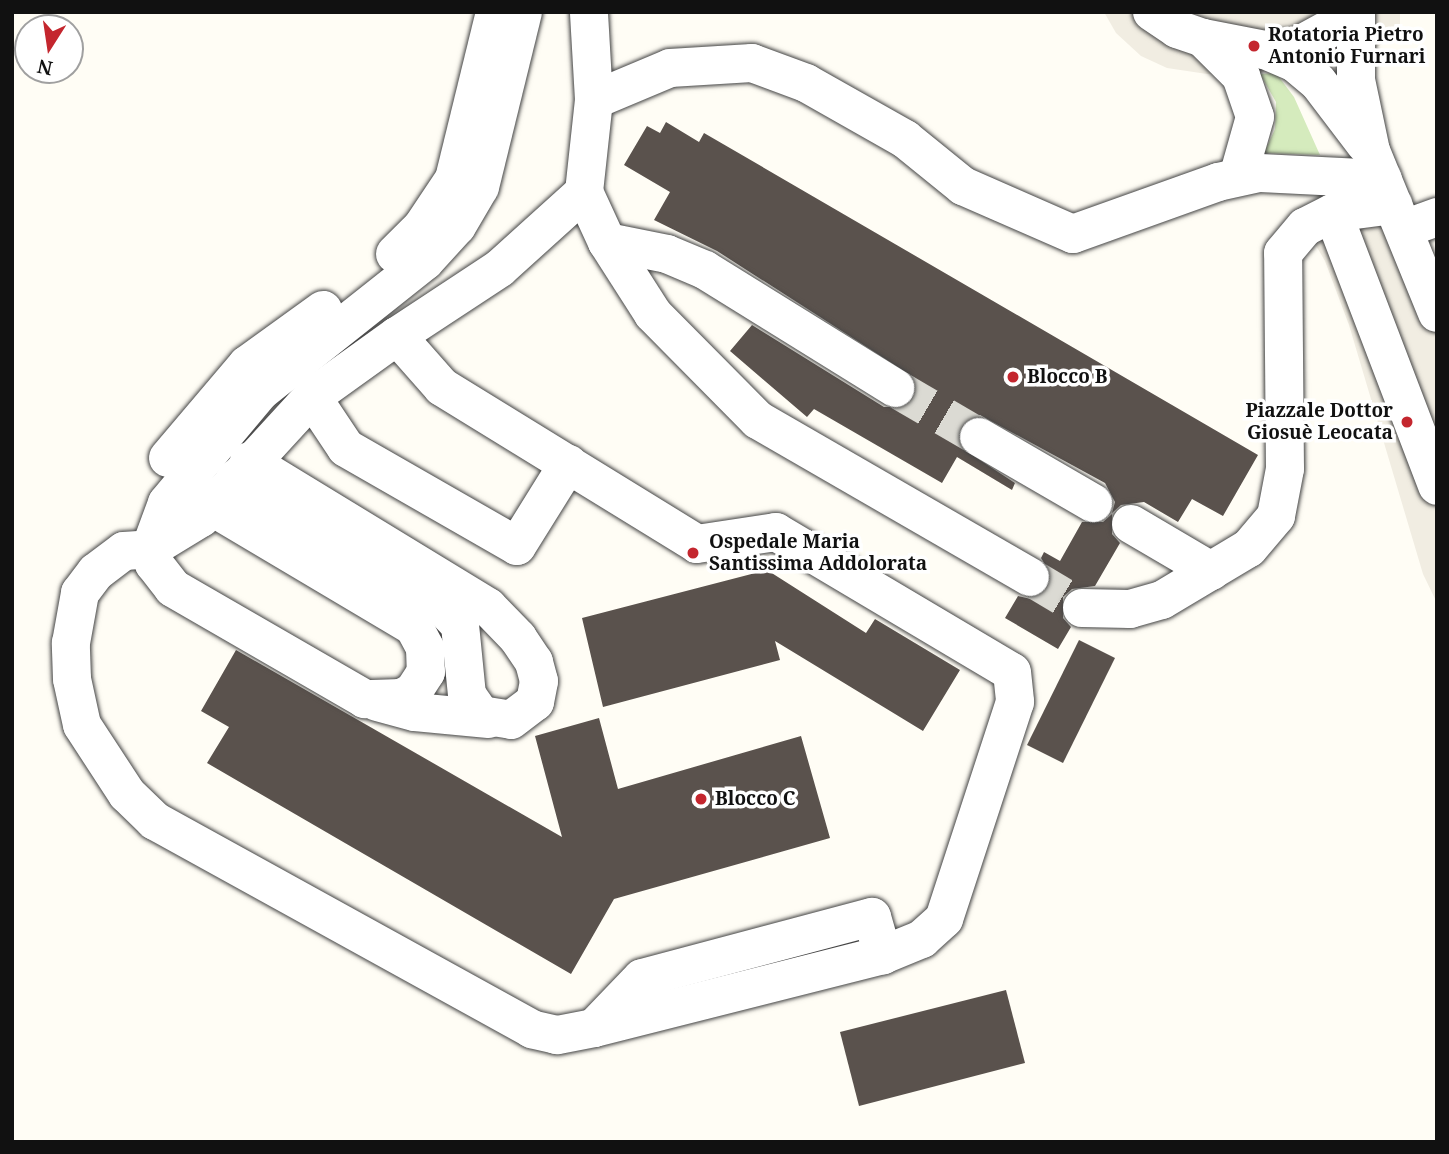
<!DOCTYPE html>
<html>
<head>
<meta charset="utf-8">
<style>
	body { margin:0 }
	#map { position:relative; width:1449px; height:1154px; overflow:hidden; background:#fffdf5; font-family:"Noto Serif",serif }
	div>[style] { position:absolute }
	.green>* { inset:0; background:#d5ebbd }
	.plaza>* { inset:0; background:#f1ede2 }
	.building>* { inset:0; background:#5a524d }
	.minor-tunnel>* { height:38px; margin-top:-19px; transform-origin:0; background:repeating-linear-gradient(90deg,#dbdad3 0 38px,transparent 0 57px) }
	.roads { filter:drop-shadow(0 0 2px #444) drop-shadow(0 0 2px #444) }
	.minor>* { height:38px; margin:-19px; padding:0 19px; transform-origin:19px; border-radius:19px; background:#fff }
	.dots>* { width:19px; height:19px; translate:-50% -50%; box-sizing:border-box; border:4px solid #fff; border-radius:50% }
	span { translate:-50% -50%; white-space:nowrap; text-align:center; line-height:1.15; -webkit-text-stroke:7px #fff; paint-order:stroke }
	.poi-label { font-size:19px; color:#111; font-weight:700 }
	.left { translate:0 -50%; text-align:left }
	.right { translate:-100% -50%; text-align:right }
	.frame { position:absolute; inset:0; border:14px solid #111; pointer-events:none }
	.north { position:absolute; left:14px; top:14px; width:70px; height:70px; box-sizing:border-box; background:#fff; border:2px solid #a0a0a0; border-radius:50%; rotate:192deg; font-size:19px; font-weight:700; line-height:28px; text-align:center; color:#111 }
	.north::after { content:''; display:block; margin:auto; width:24px; height:32px; background:#c4262e; clip-path:polygon(50% 0,100% 100%,50% 72%,0 100%) }
</style>
</head>
<body>
<div id="map">
	<div class="green">
		<i style="clip-path:polygon(1276px 73px,1294px 97px,1320px 155px,1264px 153px,1275px 129px,1276px 102px,1260px 74px)"></i>
	</div>
	<div class="plaza">
		<i style="clip-path:polygon(1104px 12px,1400px 12px,1400px 35px,1355px 58px,1303px 70px,1207px 74px,1167px 68px,1141px 56px,1116px 33px)"></i>
		<i style="clip-path:polygon(1393px 205px,1437px 313px,1437px 603px,1423px 574px,1349px 325px,1325px 261px,1305px 227px)"></i>
	</div>
	<div class="building">
		<i style="clip-path:polygon(666px 122px,699px 142px,704px 133px,1258px 455px,1223px 516px,1192px 499px,1178px 522px,1144px 502px,1121px 505px,1112px 513px,1115px 502px,1105px 483px,980px 415px,960px 425px,960px 447px,1015px 483px,1012px 490px,957px 457px,942px 483px,814px 409px,807px 417px,730px 351px,752px 325px,884px 407px,906px 407px,917px 389px,915px 378px,717px 251px,654px 220px,670px 192px,624px 165px,647px 126px,660px 133px)"></i>
		<i style="clip-path:polygon(1112px 514px,1112px 534px,1120px 543px,1095px 586px,1072px 589px,1063px 597px,1063px 618px,1071px 627px,1058px 649px,1005px 618px,1018px 596px,1031px 599px,1049px 588px,1052px 576px,1041px 558px,1044px 552px,1060px 561px,1082px 522px,1103px 522px)"></i>
		<i style="clip-path:polygon(767px 570px,866px 633px,875px 619px,960px 670px,923px 731px,775px 641px,780px 660px,603px 707px,582px 618px)"></i>
		<i style="clip-path:polygon(1079px 640px,1115px 658px,1063px 763px,1027px 745px)"></i>
		<i style="clip-path:polygon(236px 650px,562px 837px,535px 736px,599px 718px,618px 789px,801px 736px,830px 838px,614px 899px,571px 974px,207px 763px,229px 727px,201px 711px)"></i>
		<i style="clip-path:polygon(1006px 990px,1025px 1063px,859px 1106px,840px 1032px)"></i>
	</div>
	<div class="minor-tunnel">
		<i style="left:895px;top:388px;width:97px;rotate:30.3deg"></i>
		<i style="left:1030px;top:577px;width:61px;rotate:30.8deg"></i>
	</div>
	<div class="roads">
		<div class="minor">
			<i style="left:1152px;top:12px;width:30px;rotate:34deg"></i>
			<i style="left:1177px;top:29px;width:28px;rotate:19deg"></i>
			<i style="left:1203px;top:38px;width:63px;rotate:11deg"></i>
			<i style="left:1265px;top:50px;width:31px;rotate:-6deg"></i>
			<i style="left:1296px;top:47px;width:67px;rotate:-28.5deg"></i>
			<i style="left:1356px;top:12px;width:68px;rotate:90deg"></i>
			<i style="left:1356px;top:80px;width:73px;rotate:78.1deg"></i>
			<i style="left:1371px;top:151px;width:175px;rotate:67.8deg"></i>
			<i style="left:1203px;top:38px;width:54px;rotate:45deg"></i>
			<i style="left:1241px;top:76px;width:43px;rotate:71.1deg"></i>
			<i style="left:1255px;top:117px;width:62px;rotate:105.8deg"></i>
			<i style="left:1265px;top:50px;width:33px;rotate:23deg"></i>
			<i style="left:1295px;top:63px;width:30px;rotate:40deg"></i>
			<i style="left:1318px;top:82px;width:78px;rotate:52.8deg"></i>
			<i style="left:594px;top:100px;width:82px;rotate:-22.8deg"></i>
			<i style="left:670px;top:68px;width:82px;rotate:-3.5deg"></i>
			<i style="left:752px;top:63px;width:58px;rotate:20.3deg"></i>
			<i style="left:806px;top:83px;width:114px;rotate:29.5deg"></i>
			<i style="left:905px;top:139px;width:75px;rotate:39deg"></i>
			<i style="left:963px;top:186px;width:120px;rotate:23.6deg"></i>
			<i style="left:1073px;top:234px;width:154px;rotate:-19.7deg"></i>
			<i style="left:1218px;top:182px;width:42px;rotate:-12.4deg"></i>
			<i style="left:1259px;top:173px;width:124px;rotate:2.8deg"></i>
			<i style="left:584px;top:192px;width:55px;rotate:65.3deg"></i>
			<i style="left:607px;top:242px;width:85px;rotate:57.4deg"></i>
			<i style="left:653px;top:314px;width:149px;rotate:45.3deg"></i>
			<i style="left:758px;top:420px;width:314px;rotate:30deg"></i>
			<i style="left:1333px;top:213px;width:292px;rotate:69.1deg"></i>
			<i style="left:1404px;top:229px;width:35px;rotate:-20deg"></i>
			<i style="left:607px;top:242px;width:61px;rotate:11.3deg"></i>
			<i style="left:667px;top:254px;width:41px;rotate:22.8deg"></i>
			<i style="left:705px;top:270px;width:224px;rotate:31.8deg"></i>
			<i style="left:395px;top:254px;width:38px;rotate:-45deg"></i>
			<i style="left:422px;top:227px;width:58px;rotate:-56.3deg"></i>
			<i style="left:454px;top:179px;width:172px;rotate:-76.2deg"></i>
			<i style="left:397px;top:336px;width:68px;rotate:48.6deg"></i>
			<i style="left:442px;top:387px;width:299px;rotate:31.6deg"></i>
			<i style="left:697px;top:544px;width:80px;rotate:-8.6deg"></i>
			<i style="left:776px;top:532px;width:274px;rotate:30.7deg"></i>
			<i style="left:1012px;top:672px;width:30px;rotate:84deg"></i>
			<i style="left:1015px;top:702px;width:228px;rotate:108.1deg"></i>
			<i style="left:944px;top:919px;width:30px;rotate:138deg"></i>
			<i style="left:922px;top:939px;width:42px;rotate:157.7deg"></i>
			<i style="left:883px;top:955px;width:298px;rotate:165.8deg"></i>
			<i style="left:594px;top:1028px;width:38px;rotate:169deg"></i>
			<i style="left:557px;top:1035px;width:26px;rotate:-167deg"></i>
			<i style="left:532px;top:1029px;width:431px;rotate:-151.1deg"></i>
			<i style="left:155px;top:821px;width:39px;rotate:-136deg"></i>
			<i style="left:127px;top:794px;width:82px;rotate:-123.1deg"></i>
			<i style="left:82px;top:725px;width:47px;rotate:-102.3deg"></i>
			<i style="left:72px;top:679px;width:36px;rotate:-92deg"></i>
			<i style="left:71px;top:643px;width:51px;rotate:-79.8deg"></i>
			<i style="left:80px;top:593px;width:26px;rotate:-53deg"></i>
			<i style="left:96px;top:572px;width:35px;rotate:-37deg"></i>
			<i style="left:124px;top:551px;width:26px;rotate:-4deg"></i>
			<i style="left:150px;top:549px;width:60px;rotate:-31.3deg"></i>
			<i style="left:201px;top:518px;width:164px;rotate:-47.5deg"></i>
			<i style="left:312px;top:397px;width:105px;rotate:-35.7deg"></i>
			<i style="left:397px;top:336px;width:123px;rotate:-33.4deg"></i>
			<i style="left:500px;top:268px;width:113px;rotate:-42.1deg"></i>
			<i style="left:584px;top:192px;width:93px;rotate:-83.8deg"></i>
			<i style="left:594px;top:100px;width:88px;rotate:-93.3deg"></i>
			<i style="left:312px;top:397px;width:61px;rotate:56.3deg"></i>
			<i style="left:346px;top:448px;width:197px;rotate:29.8deg"></i>
			<i style="left:517px;top:546px;width:97px;rotate:-58.1deg"></i>
			<i style="left:979px;top:437px;width:132px;rotate:30.1deg"></i>
			<i style="left:168px;top:458px;width:122px;rotate:-49.7deg"></i>
			<i style="left:247px;top:365px;width:94px;rotate:-35.9deg"></i>
			<i style="left:235px;top:479px;width:228px;rotate:30.6deg"></i>
			<i style="left:431px;top:595px;width:42px;rotate:46deg"></i>
			<i style="left:460px;top:625px;width:70px;rotate:84.3deg"></i>
			<i style="left:467px;top:695px;width:24px;rotate:55deg"></i>
			<i style="left:481px;top:715px;width:30px;rotate:9deg"></i>
			<i style="left:511px;top:720px;width:30px;rotate:-37deg"></i>
			<i style="left:535px;top:702px;width:21px;rotate:-79deg"></i>
			<i style="left:539px;top:681px;width:20px;rotate:-105deg"></i>
			<i style="left:534px;top:662px;width:29px;rotate:-124deg"></i>
			<i style="left:518px;top:638px;width:43px;rotate:-134.1deg"></i>
			<i style="left:488px;top:607px;width:280px;rotate:-148.6deg"></i>
			<i style="left:212px;top:507px;width:235px;rotate:30.7deg"></i>
			<i style="left:414px;top:627px;width:24px;rotate:62deg"></i>
			<i style="left:425px;top:648px;width:24px;rotate:88deg"></i>
			<i style="left:426px;top:672px;width:24px;rotate:123deg"></i>
			<i style="left:413px;top:692px;width:13px;rotate:153deg"></i>
			<i style="left:401px;top:698px;width:36px;rotate:178deg"></i>
			<i style="left:365px;top:699px;width:222px;rotate:-150deg"></i>
			<i style="left:173px;top:588px;width:31px;rotate:-128deg"></i>
			<i style="left:154px;top:564px;width:16px;rotate:-105deg"></i>
			<i style="left:150px;top:549px;width:49px;rotate:-69.7deg"></i>
			<i style="left:167px;top:503px;width:146px;rotate:-50deg"></i>
			<i style="left:261px;top:391px;width:209px;rotate:-38.4deg"></i>
			<i style="left:425px;top:261px;width:47px;rotate:-47.6deg"></i>
			<i style="left:457px;top:226px;width:45px;rotate:-59.5deg"></i>
			<i style="left:480px;top:187px;width:180px;rotate:-76.2deg"></i>
			<i style="left:1131px;top:524px;width:93px;rotate:30.4deg"></i>
			<i style="left:1082px;top:608px;width:48px;rotate:1.2deg"></i>
			<i style="left:1130px;top:609px;width:33px;rotate:-16deg"></i>
			<i style="left:1162px;top:600px;width:101px;rotate:-30.9deg"></i>
			<i style="left:1249px;top:548px;width:42px;rotate:-49.8deg"></i>
			<i style="left:1276px;top:516px;width:48px;rotate:-79.2deg"></i>
			<i style="left:1285px;top:469px;width:216px;rotate:-90.5deg"></i>
			<i style="left:1283px;top:253px;width:34px;rotate:-50deg"></i>
			<i style="left:1305px;top:227px;width:31px;rotate:-27deg"></i>
			<i style="left:1333px;top:213px;width:61px;rotate:-7.6deg"></i>
			<i style="left:377px;top:702px;width:39px;rotate:15deg"></i>
			<i style="left:415px;top:712px;width:74px;rotate:5.4deg"></i>
			<i style="left:594px;top:1028px;width:69px;rotate:-46.2deg"></i>
			<i style="left:642px;top:978px;width:238px;rotate:-14.9deg"></i>
			<i style="left:872px;top:917px;width:40px;rotate:74deg"></i>
		</div>
	</div>
	<div class="dots">
		<i style="left:1254px;top:46px;background:#c4262e"></i>
		<i style="left:1013px;top:377px;background:#c4262e"></i>
		<i style="left:1407px;top:422px;background:#c4262e"></i>
		<i style="left:693px;top:553px;background:#c4262e"></i>
		<i style="left:701px;top:799px;background:#c4262e"></i>
	</div>
	<div class="poi-label">
		<span class="left" style="left:1268px;top:46px">Rotatoria Pietro<br>Antonio Furnari</span>
		<span class="left" style="left:1027px;top:377px">Blocco B</span>
		<span class="right" style="left:1393px;top:422px">Piazzale Dottor<br>Giosuè Leocata</span>
		<span class="left" style="left:709px;top:553px">Ospedale Maria<br>Santissima Addolorata</span>
		<span class="left" style="left:715px;top:799px">Blocco C</span>
	</div>
	<div class="frame"></div>
	<div class="north">N</div>
</div>
</body>
</html>
